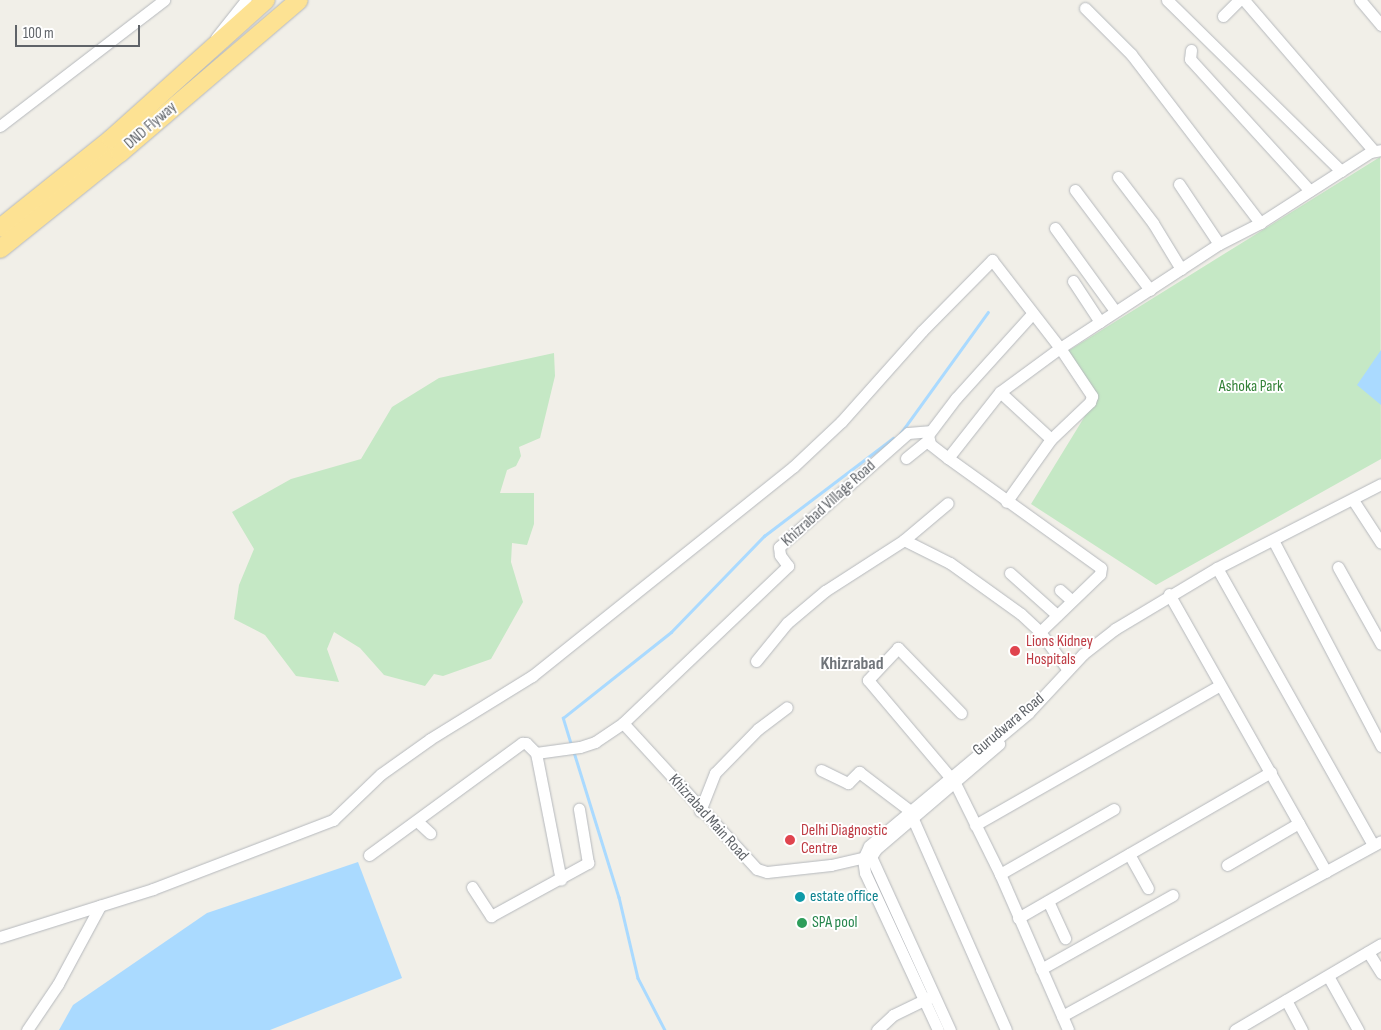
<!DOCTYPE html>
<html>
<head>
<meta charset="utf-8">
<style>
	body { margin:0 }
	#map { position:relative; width:1381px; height:1030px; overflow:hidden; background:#f1efe8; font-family:"Sofia Sans Condensed",sans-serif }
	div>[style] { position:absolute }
	.green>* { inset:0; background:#c5e8c5 }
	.water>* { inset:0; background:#aadaff }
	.stream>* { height:2.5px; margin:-1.25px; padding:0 1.25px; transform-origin:1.25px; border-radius:1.25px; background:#aadaff }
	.roads { filter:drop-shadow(0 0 1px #b5b8bc) drop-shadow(0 0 1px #b5b8bc) }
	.minor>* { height:11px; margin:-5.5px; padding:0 5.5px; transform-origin:5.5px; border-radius:5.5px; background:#fff }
	.highway>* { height:18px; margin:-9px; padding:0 9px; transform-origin:9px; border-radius:9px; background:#fde293 }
	.dots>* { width:14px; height:14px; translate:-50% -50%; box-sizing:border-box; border:2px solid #fff; border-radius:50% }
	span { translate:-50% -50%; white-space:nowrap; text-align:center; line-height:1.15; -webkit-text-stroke:4px #fff; paint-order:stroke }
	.street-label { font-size:16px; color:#5f6368 }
	.park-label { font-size:16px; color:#348238 }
	.health-label { font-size:16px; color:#be3a42 }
	.left { translate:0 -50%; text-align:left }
	.culture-label { font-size:16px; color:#0d838f }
	.leisure-label { font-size:16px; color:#27864d }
	.neighbourhood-label { font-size:18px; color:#70757a; font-weight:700 }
	.scale { position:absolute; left:15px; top:25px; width:125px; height:22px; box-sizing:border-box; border:2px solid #5f6368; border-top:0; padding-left:6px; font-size:15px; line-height:18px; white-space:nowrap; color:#5f6368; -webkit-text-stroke:4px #fff; paint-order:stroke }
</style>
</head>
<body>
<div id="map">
	<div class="green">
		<i style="clip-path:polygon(1380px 157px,1381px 459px,1156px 585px,1031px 504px,1096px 398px,1068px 351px)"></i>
		<i style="clip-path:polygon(554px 353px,555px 376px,540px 438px,519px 447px,521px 456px,516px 466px,507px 470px,500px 493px,534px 493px,534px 524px,527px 545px,512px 543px,511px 562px,523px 602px,491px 659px,443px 676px,434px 674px,425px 686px,384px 675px,360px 648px,334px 632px,327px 649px,339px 682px,296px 676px,265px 635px,234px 619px,239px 585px,254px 549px,232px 512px,291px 479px,361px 459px,392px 407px,439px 378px)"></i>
	</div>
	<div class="water">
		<i style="clip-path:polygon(1381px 350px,1381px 405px,1357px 385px)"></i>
		<i style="clip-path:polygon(358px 862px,402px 978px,270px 1030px,59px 1030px,73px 1005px,207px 913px)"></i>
	</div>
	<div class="stream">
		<i style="left:900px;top:434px;width:150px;rotate:-54.2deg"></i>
		<i style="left:571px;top:745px;width:28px;rotate:-107deg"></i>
		<i style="left:563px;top:718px;width:138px;rotate:-38.5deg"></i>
		<i style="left:671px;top:632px;width:134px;rotate:-45.9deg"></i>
		<i style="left:764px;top:536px;width:162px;rotate:-37.2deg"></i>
		<i style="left:574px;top:752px;width:152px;rotate:72.8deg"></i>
		<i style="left:619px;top:897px;width:83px;rotate:76.8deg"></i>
		<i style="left:638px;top:978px;width:59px;rotate:62.6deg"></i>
	</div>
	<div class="roads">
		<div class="minor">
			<i style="left:1167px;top:0;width:244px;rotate:44.5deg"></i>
			<i style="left:1244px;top:0;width:198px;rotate:49.3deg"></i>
			<i style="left:1360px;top:0;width:33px;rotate:50deg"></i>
			<i style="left:1085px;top:8px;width:65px;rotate:45deg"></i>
			<i style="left:1131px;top:54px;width:213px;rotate:52.6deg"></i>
			<i style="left:1223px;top:16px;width:23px;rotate:-45deg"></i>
			<i style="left:216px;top:38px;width:48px;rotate:-51.7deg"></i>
			<i style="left:1191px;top:50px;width:9px;rotate:96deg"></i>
			<i style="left:1190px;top:59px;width:178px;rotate:47.7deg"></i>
			<i style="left:0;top:126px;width:207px;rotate:-37.5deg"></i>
			<i style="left:1118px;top:177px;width:58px;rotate:52.7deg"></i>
			<i style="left:1153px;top:223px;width:54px;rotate:58.7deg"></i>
			<i style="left:1179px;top:184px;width:72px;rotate:56.3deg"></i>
			<i style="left:1075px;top:190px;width:125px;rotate:53.1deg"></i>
			<i style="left:1055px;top:228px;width:102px;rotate:54.1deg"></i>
			<i style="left:1073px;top:281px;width:49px;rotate:56.6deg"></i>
			<i style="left:1032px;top:314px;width:113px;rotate:132.1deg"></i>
			<i style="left:956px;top:398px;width:46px;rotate:127.1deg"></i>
			<i style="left:928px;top:435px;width:9px;rotate:77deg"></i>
			<i style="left:930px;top:444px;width:23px;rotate:38deg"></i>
			<i style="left:948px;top:458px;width:188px;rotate:35.7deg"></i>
			<i style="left:1101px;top:568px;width:6px;rotate:99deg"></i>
			<i style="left:1100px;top:574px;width:83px;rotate:136deg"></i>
			<i style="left:1000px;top:392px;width:69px;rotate:42.7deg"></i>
			<i style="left:906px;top:458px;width:28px;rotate:-39deg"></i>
			<i style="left:948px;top:458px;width:84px;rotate:-51.8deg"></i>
			<i style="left:1000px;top:392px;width:74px;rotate:-36.3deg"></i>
			<i style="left:1060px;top:348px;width:190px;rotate:-33.2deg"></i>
			<i style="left:1219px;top:244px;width:46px;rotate:-27.1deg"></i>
			<i style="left:1260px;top:223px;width:131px;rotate:-32.8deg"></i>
			<i style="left:1370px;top:152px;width:11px;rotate:-10deg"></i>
			<i style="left:1353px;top:500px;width:51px;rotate:56.9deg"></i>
			<i style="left:904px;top:540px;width:51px;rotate:26.6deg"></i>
			<i style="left:950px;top:563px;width:87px;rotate:35.7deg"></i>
			<i style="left:1021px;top:614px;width:26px;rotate:43deg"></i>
			<i style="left:1040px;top:632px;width:47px;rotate:53.6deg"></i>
			<i style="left:1273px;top:540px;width:233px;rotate:62.3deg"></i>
			<i style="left:1338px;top:567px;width:88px;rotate:60.8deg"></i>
			<i style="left:1217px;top:568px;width:318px;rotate:60.6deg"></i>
			<i style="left:1010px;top:573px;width:63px;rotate:41.8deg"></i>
			<i style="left:1060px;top:590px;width:15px;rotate:42deg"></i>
			<i style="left:1169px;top:594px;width:319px;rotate:60.5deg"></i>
			<i style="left:756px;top:661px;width:49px;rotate:-50.8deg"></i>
			<i style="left:787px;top:623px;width:50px;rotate:-40.1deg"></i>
			<i style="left:825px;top:591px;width:94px;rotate:-32.8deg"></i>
			<i style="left:904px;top:540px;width:57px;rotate:-40.1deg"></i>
			<i style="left:961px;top:713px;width:91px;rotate:-134.1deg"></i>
			<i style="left:898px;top:648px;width:44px;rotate:133.2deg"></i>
			<i style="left:868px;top:680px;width:135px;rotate:49.8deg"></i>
			<i style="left:955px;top:783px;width:102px;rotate:63.7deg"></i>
			<i style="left:1000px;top:874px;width:170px;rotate:66.4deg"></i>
			<i style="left:623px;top:723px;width:198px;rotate:47.5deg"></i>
			<i style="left:757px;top:869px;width:10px;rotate:17deg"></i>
			<i style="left:767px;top:872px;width:64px;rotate:-6.2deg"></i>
			<i style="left:831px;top:865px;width:40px;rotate:-13deg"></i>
			<i style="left:536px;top:753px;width:129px;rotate:78.9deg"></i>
			<i style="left:821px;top:770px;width:30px;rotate:26deg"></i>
			<i style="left:848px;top:783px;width:16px;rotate:-45deg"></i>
			<i style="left:859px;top:772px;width:63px;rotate:37.2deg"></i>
			<i style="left:909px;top:810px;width:240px;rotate:66.2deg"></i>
			<i style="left:700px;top:811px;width:41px;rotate:-68.5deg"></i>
			<i style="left:715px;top:773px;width:62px;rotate:-45.7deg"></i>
			<i style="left:758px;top:729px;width:36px;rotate:-37deg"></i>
			<i style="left:417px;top:821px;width:18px;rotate:43deg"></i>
			<i style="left:975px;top:825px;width:281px;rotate:-29.7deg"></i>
			<i style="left:1129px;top:854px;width:39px;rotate:61deg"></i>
			<i style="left:369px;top:855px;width:190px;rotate:-36.2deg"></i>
			<i style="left:522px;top:743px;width:4px"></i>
			<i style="left:526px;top:743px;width:14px;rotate:45deg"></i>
			<i style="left:536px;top:753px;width:44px;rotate:-7.8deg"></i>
			<i style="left:580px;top:747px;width:16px;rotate:-18deg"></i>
			<i style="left:595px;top:742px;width:34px;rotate:-34deg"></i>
			<i style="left:623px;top:723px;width:228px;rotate:-43.6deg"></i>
			<i style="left:788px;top:566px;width:14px;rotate:-126deg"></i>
			<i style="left:780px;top:555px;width:8px;rotate:-97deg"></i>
			<i style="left:779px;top:547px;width:172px;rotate:-41.5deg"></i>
			<i style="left:908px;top:433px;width:21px;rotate:-5deg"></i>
			<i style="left:1227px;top:865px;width:83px;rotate:-30.3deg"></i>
			<i style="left:1000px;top:874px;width:131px;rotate:-29.7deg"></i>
			<i style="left:472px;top:887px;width:35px;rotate:57deg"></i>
			<i style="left:491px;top:916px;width:111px;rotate:-28.7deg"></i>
			<i style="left:588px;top:863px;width:55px;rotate:-99.5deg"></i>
			<i style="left:1048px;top:901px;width:41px;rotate:65.3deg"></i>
			<i style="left:1018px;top:918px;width:292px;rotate:-30deg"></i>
			<i style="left:0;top:937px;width:160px;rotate:-17.4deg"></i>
			<i style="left:153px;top:889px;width:193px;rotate:-21deg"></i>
			<i style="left:333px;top:820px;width:66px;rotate:-43.8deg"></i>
			<i style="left:381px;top:774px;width:60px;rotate:-35.5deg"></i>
			<i style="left:430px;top:739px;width:120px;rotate:-31.7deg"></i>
			<i style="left:532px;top:676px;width:334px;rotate:-38.7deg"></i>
			<i style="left:793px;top:467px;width:66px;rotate:-43.2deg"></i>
			<i style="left:841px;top:422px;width:122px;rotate:-48.3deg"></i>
			<i style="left:922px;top:331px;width:100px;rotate:-45.4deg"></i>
			<i style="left:992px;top:260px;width:111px;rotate:52.3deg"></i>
			<i style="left:1060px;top:348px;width:58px;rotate:56.3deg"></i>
			<i style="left:1092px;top:396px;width:6px;rotate:108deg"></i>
			<i style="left:1090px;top:402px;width:54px;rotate:136.5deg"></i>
			<i style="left:1051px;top:439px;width:77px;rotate:125.5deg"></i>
			<i style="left:1368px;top:952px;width:25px;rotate:58deg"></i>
			<i style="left:1041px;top:969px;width:151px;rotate:-29.3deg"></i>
			<i style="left:1328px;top:976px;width:62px;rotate:60.9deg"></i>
			<i style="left:1286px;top:1000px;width:34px;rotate:62deg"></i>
			<i style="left:1062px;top:1016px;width:364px;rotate:-28.7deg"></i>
			<i style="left:27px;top:1030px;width:55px;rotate:-56deg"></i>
			<i style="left:58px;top:984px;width:89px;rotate:-61.7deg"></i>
			<i style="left:877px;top:1030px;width:22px;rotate:-43deg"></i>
			<i style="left:893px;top:1015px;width:41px;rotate:-25.9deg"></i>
			<i style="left:938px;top:1030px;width:173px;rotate:-114.9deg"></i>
			<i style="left:865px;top:873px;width:14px;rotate:-98deg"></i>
			<i style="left:863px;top:859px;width:14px;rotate:-65deg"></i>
			<i style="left:869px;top:846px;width:207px;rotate:-39.9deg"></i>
			<i style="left:1028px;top:713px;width:81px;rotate:-47deg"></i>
			<i style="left:1083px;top:654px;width:41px;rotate:-38deg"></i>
			<i style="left:1115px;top:629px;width:119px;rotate:-30.9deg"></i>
			<i style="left:1217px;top:568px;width:184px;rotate:-27.1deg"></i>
			<i style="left:950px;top:1030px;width:190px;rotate:-114.5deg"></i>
			<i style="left:871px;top:857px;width:9px;rotate:-58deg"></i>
			<i style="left:876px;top:849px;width:162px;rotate:-40.5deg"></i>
			<i style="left:1235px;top:1030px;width:169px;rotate:-30.5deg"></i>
		</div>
		<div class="highway">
			<i style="left:0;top:228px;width:142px;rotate:-38.7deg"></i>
			<i style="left:111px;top:139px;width:208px;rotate:-41.9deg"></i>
			<i style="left:0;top:249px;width:154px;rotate:-38.7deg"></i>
			<i style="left:120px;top:153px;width:235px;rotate:-40.5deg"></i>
		</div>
	</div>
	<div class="dots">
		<i style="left:1015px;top:651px;background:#e0444e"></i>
		<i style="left:790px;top:840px;background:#e0444e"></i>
		<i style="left:800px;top:897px;background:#0f9aa8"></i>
		<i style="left:802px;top:923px;background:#2e9e5b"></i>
	</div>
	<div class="street-label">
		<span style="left:151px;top:126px;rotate:-41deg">DND Flyway</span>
		<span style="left:829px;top:504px;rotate:-42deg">Khizrabad Village Road</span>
		<span style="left:1009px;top:725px;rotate:-40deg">Gurudwara Road</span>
		<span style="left:708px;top:818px;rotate:48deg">Khizrabad Main Road</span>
	</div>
	<div class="park-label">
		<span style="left:1251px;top:387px">Ashoka Park</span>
	</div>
	<div class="health-label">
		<span class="left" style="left:1026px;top:651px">Lions Kidney<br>Hospitals</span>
		<span class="left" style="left:801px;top:840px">Delhi Diagnostic<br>Centre</span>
	</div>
	<div class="culture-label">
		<span class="left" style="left:810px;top:897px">estate office</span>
	</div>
	<div class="leisure-label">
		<span class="left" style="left:812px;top:923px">SPA pool</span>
	</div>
	<div class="neighbourhood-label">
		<span style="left:852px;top:664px">Khizrabad</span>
	</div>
	<div class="scale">100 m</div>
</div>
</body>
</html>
